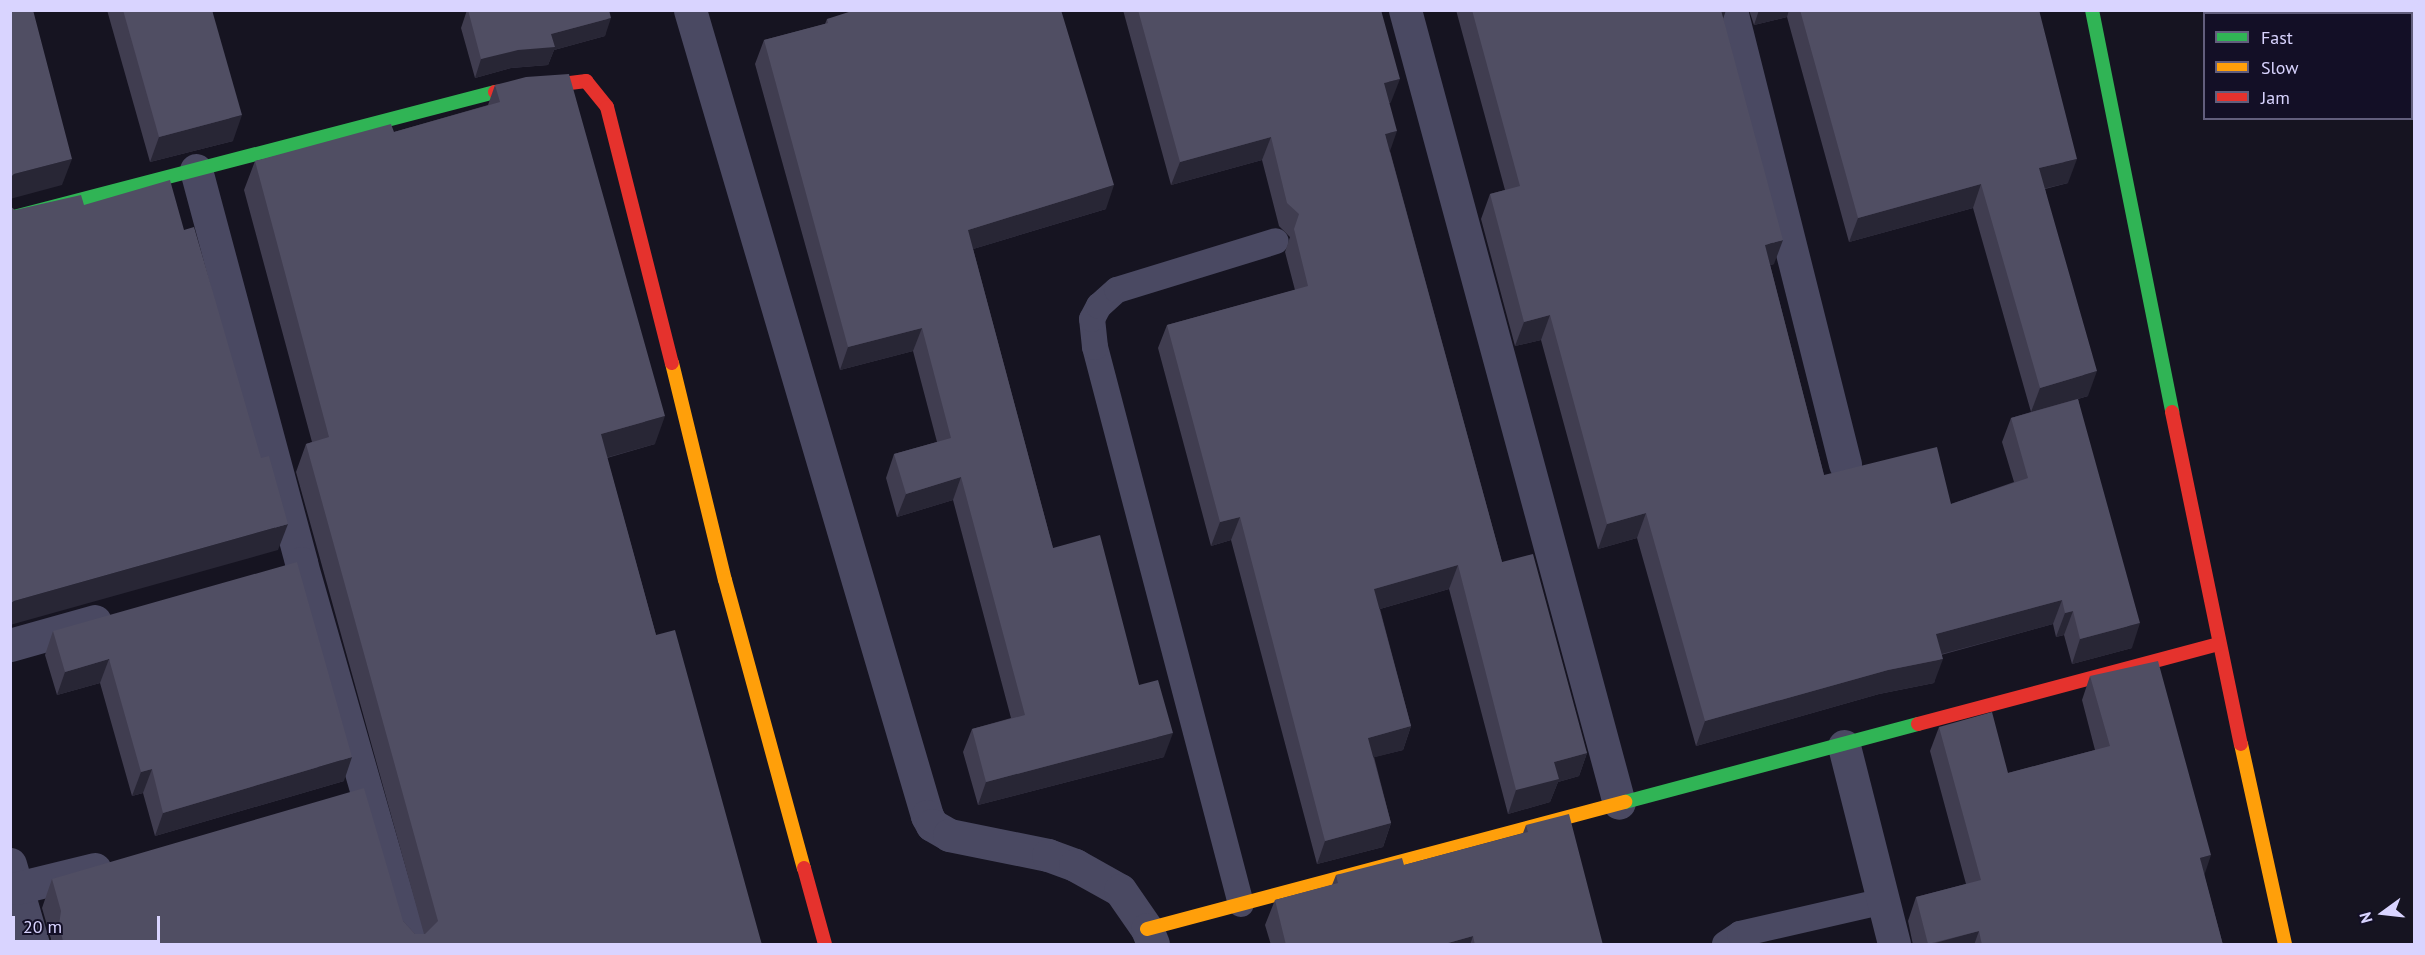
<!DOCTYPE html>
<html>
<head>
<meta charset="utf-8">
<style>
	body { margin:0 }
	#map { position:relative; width:2425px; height:955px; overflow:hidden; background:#161421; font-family:"PT Sans",sans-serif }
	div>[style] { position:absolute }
	.lane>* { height:26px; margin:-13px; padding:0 13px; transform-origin:13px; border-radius:13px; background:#4a4962 }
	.street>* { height:33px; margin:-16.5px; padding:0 16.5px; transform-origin:16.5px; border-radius:16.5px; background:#4a4962 }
	.fast>* { height:14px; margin:-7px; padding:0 7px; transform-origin:7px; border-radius:7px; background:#30b455 }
	.slow>* { height:14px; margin:-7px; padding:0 7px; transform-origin:7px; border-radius:7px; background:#ff9f0a }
	.jam>* { height:14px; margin:-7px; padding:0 7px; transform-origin:7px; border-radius:7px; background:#e5322d }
	.wall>* { inset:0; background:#403d50 }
	.shaded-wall>* { inset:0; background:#282635 }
	.building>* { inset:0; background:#504e63 }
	span { translate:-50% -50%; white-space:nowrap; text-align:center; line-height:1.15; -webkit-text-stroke:5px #130f26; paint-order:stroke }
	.frame { position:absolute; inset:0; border:12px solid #d9d4ff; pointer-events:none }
	.legend { position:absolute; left:2203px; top:12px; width:210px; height:108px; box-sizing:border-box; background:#130f26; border:2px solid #625e7d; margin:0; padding:8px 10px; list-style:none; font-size:18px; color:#d9d4ff }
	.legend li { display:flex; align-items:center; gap:12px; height:30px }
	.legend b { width:30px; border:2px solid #625e7d }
	.north { position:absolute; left:2353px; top:883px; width:60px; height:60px; -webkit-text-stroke:4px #130f26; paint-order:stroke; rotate:255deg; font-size:16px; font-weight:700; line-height:24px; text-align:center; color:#d9d4ff }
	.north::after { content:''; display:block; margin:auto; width:21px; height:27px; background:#d9d4ff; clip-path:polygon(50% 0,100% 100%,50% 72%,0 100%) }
	.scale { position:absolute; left:12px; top:916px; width:148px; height:27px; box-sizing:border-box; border:3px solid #d9d4ff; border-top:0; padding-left:8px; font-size:18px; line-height:21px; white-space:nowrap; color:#d9d4ff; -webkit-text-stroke:4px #130f26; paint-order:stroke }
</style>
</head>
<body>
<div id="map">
	<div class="lane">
		<i style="left:1241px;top:904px;width:576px;rotate:-104.69deg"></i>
		<i style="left:1095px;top:347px;width:28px;rotate:-96deg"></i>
		<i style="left:1092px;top:319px;width:15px;rotate:-62deg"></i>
		<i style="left:1099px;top:306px;width:24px;rotate:-42deg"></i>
		<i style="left:1117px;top:290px;width:166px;rotate:-17.1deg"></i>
		<i style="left:1725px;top:944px;width:18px;rotate:-34deg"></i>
		<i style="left:1740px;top:934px;width:148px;rotate:-12.9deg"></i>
	</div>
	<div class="street">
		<i style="left:690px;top:10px;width:840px;rotate:73.61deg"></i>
		<i style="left:927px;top:816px;width:10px;rotate:61deg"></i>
		<i style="left:932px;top:825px;width:20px;rotate:30deg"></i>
		<i style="left:949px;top:835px;width:101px;rotate:11.4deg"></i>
		<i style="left:1048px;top:855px;width:29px;rotate:20deg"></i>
		<i style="left:1075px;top:865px;width:51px;rotate:29.1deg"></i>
		<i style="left:1120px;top:890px;width:47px;rotate:55.3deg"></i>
		<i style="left:1147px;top:929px;width:16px;rotate:68deg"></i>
		<i style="left:1405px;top:10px;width:821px;rotate:74.9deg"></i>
		<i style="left:1731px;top:10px;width:468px;rotate:75.9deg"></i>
		<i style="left:196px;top:170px;width:407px;rotate:75deg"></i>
		<i style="left:301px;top:563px;width:396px;rotate:74deg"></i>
		<i style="left:10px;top:645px;width:88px;rotate:-15.8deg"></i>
		<i style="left:1844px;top:746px;width:204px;rotate:75.8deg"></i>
		<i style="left:10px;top:864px;width:83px;rotate:74deg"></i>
		<i style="left:17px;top:888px;width:80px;rotate:-13.7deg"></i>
	</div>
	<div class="fast">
		<i style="left:2092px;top:10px;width:410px;rotate:78.7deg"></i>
		<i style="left:10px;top:218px;width:501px;rotate:-14.56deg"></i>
		<i style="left:1625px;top:802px;width:303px;rotate:-14.9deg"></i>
	</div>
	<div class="slow">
		<i style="left:672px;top:363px;width:223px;rotate:76.3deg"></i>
		<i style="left:725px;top:580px;width:299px;rotate:74.7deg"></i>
		<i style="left:2241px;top:744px;width:205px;rotate:77.6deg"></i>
		<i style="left:1147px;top:929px;width:495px;rotate:-14.9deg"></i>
	</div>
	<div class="jam">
		<i style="left:495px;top:92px;width:92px;rotate:-6.9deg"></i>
		<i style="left:586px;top:81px;width:33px;rotate:51deg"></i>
		<i style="left:607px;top:107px;width:264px;rotate:75.8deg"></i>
		<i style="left:2172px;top:412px;width:339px;rotate:78.3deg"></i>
		<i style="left:1918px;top:724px;width:311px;rotate:-14.9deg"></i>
		<i style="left:804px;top:868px;width:79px;rotate:74.6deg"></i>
	</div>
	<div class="wall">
		<i style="clip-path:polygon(107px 10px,212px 10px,233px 141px,150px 162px)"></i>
		<i style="clip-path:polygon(467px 10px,609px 10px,605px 36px,554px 50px,548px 65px,511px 68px,475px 78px,461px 28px)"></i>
		<i style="clip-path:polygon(1123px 10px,1381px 10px,1391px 102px,1389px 103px,1390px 151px,1502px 562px,1587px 753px,1579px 776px,1558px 782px,1550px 802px,1508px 814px,1449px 589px,1380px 609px,1411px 726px,1403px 750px,1374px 757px,1391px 823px,1383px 847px,1317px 864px,1231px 540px,1211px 546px,1158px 348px,1167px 325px,1295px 290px,1285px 252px,1290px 237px,1279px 226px,1262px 160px,1171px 185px)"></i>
		<i style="clip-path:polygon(1456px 10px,1726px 10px,1723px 18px,1774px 264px,1770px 265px,1824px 475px,1951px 504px,2014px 482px,2002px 442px,2011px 418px,2031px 412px,1973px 208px,1849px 242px,1787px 17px,1754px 25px,1749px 10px,2039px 10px,2068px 183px,2045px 189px,2088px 396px,2078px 399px,2132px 648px,2072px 664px,2064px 635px,2056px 637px,2053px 624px,1941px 655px,1934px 683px,1879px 694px,1696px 746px,1637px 538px,1598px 549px,1541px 340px,1515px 346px,1481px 219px,1490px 194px,1505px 190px)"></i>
		<i style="clip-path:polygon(880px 12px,1106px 209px,973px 249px,1053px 548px,1139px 685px,1164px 757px,978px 805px,963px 752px,972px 729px,1011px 718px,953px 500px,897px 517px,886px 478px,894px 454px,937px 442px,913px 351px,840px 370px,755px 64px,764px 40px,825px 24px,827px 19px)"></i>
		<i style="clip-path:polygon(495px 85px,655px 444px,607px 458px,656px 635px,762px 945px,50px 945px,51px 939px,42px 908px,52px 879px,403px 921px,415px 934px,424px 934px,296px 472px,306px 444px,312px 442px,244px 190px,255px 161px,394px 132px,488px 105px)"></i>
		<i style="clip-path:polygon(53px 631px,344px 781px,155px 836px,143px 793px,132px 796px,100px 683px,57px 695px,45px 655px)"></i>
		<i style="clip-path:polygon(2090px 676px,2204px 875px,2223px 945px,1913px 945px,1908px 921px,1916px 897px,1966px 884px,1930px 751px,1939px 727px,2008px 773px,2095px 750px,2082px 700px)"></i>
		<i style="clip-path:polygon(1526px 825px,1603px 945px,1271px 945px,1265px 925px,1275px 900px,1332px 885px,1336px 875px,1404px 865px,1523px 833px)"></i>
	</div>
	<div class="shaded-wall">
		<i style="clip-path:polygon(1721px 10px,1726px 10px,1718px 34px)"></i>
		<i style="clip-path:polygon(1759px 10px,1789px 10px,1787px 17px,1754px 25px)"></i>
		<i style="clip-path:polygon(611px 18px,605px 36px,554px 50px,548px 65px,511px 68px,475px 78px,481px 59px,551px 34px)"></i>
		<i style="clip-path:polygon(1400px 79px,1391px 102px,1375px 107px,1384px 83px)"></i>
		<i style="clip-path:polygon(242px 115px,233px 141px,150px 162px,159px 137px)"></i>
		<i style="clip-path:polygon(1397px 131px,1389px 154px,1385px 134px)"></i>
		<i style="clip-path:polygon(1271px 137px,1262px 160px,1171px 185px,1180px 162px)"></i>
		<i style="clip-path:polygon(72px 159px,62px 185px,10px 199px,10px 178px,14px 174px)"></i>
		<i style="clip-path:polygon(2077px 159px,2068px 183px,2030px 192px,2039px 168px)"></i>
		<i style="clip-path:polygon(1981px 184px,1973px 208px,1849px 242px,1858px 218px)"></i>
		<i style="clip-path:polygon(1114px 185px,1106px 209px,960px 253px,968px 230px)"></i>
		<i style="clip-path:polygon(1783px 240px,1774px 264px,1756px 269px,1765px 245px)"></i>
		<i style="clip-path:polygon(1550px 315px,1541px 340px,1515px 346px,1524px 322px)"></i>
		<i style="clip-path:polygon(922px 328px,913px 351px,840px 370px,848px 347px)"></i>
		<i style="clip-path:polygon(2097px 371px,2088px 396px,2031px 412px,2040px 388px)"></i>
		<i style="clip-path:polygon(665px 416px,655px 444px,591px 462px,601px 434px)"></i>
		<i style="clip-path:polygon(961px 477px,953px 500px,897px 517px,906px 494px)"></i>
		<i style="clip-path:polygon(1646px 513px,1637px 538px,1598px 549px,1607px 524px)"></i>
		<i style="clip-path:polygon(1240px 517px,1231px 540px,1211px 546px,1220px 522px)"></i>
		<i style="clip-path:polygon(288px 524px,278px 550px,10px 625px,10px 604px,14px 601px)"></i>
		<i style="clip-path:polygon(1458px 565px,1449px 589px,1366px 613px,1374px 589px)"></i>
		<i style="clip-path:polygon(2062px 600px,2053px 624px,1927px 658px,1936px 634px)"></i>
		<i style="clip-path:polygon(2073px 611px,2064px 635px,2056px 637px,2065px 613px)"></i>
		<i style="clip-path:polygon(2140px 623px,2132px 648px,2072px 664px,2080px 639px)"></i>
		<i style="clip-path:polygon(109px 659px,100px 683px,57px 695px,65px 672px)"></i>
		<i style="clip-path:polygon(1943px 659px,1934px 683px,1879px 694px,1696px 746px,1705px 721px,1888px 670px)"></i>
		<i style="clip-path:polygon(1411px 726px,1403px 750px,1360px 761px,1368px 738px)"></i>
		<i style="clip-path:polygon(1173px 733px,1164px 757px,978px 805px,986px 782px)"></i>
		<i style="clip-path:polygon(1587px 753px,1579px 776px,1558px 782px,1550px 802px,1508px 814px,1516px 790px,1554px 762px)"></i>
		<i style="clip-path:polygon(352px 757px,344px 781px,155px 836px,163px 813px)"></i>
		<i style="clip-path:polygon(152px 769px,143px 793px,132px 796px,141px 772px)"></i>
		<i style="clip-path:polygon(1391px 823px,1383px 847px,1317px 864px,1325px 841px)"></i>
		<i style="clip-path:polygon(2211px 855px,2203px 879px,2200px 858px)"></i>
		<i style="clip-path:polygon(1979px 931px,1974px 945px,1928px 945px)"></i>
		<i style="clip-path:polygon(1473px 936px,1470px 945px,1441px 945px)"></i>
	</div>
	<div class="building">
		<i style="clip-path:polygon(10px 10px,33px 10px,72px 159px,14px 174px,10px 178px)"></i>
		<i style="clip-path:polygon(123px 10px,212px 10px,242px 115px,159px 137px)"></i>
		<i style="clip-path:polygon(468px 10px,609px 10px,611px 18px,551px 34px,555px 47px,518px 50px,481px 59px)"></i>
		<i style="clip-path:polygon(855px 10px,880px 10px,880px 12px,885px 10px,1061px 10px,1114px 185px,968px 230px,1053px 548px,1100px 535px,1139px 685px,1158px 680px,1173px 733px,986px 782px,972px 729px,1025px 715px,961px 477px,906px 494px,894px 454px,951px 438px,922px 328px,848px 347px,764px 40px,828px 23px,827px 19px)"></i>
		<i style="clip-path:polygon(1138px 10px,1381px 10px,1400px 79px,1384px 83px,1397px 131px,1385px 134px,1502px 562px,1533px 554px,1587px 753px,1554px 762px,1559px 779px,1516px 790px,1458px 565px,1374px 589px,1411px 726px,1368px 738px,1391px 823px,1325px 841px,1240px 517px,1220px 522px,1167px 325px,1308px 286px,1294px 229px,1299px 214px,1287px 203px,1271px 137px,1180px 162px)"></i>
		<i style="clip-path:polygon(1472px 10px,1721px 10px,1783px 240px,1765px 245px,1824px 475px,1937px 447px,1951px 504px,2028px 478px,2011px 418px,2078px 399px,2140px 623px,2080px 639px,2073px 611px,2065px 613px,2062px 600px,1936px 634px,1943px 659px,1888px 670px,1705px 721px,1646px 513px,1607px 524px,1550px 315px,1524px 322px,1490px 194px,1520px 186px)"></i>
		<i style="clip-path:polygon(1800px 10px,2039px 10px,2077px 159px,2039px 168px,2097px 371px,2040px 388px,1981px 184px,1858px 218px)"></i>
		<i style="clip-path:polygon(569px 74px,665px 416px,601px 434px,656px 635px,675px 630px,762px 945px,64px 945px,59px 925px,61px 911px,52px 879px,364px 788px,403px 921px,415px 934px,425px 934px,438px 921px,306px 444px,329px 437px,255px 161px,391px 124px,394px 132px,500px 102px,495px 85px,526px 77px)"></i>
		<i style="clip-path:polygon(170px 180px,184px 230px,194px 227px,261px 458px,269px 456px,288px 524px,14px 601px,10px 604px,10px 206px,15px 210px,81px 195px,84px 205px)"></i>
		<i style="clip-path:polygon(297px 562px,352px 757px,163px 813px,152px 769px,141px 772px,109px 659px,65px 672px,53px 631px)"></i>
		<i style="clip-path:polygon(2158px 661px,2211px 855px,2200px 858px,2223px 945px,1982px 945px,1979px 931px,1928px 944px,1916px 897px,1981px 880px,1939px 727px,1992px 712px,2008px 773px,2110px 746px,2090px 676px)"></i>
		<i style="clip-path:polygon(1569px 814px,1603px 945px,1475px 945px,1473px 936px,1441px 945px,1286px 945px,1275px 900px,1338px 883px,1336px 875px,1402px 858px,1404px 865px,1528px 832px,1526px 825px)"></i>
	</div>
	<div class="frame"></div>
	<ul class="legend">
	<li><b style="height:8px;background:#30b455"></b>Fast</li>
	<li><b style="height:8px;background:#ff9f0a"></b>Slow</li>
	<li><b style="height:8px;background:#e5322d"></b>Jam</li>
	</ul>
	<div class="north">N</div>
	<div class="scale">20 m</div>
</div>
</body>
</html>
